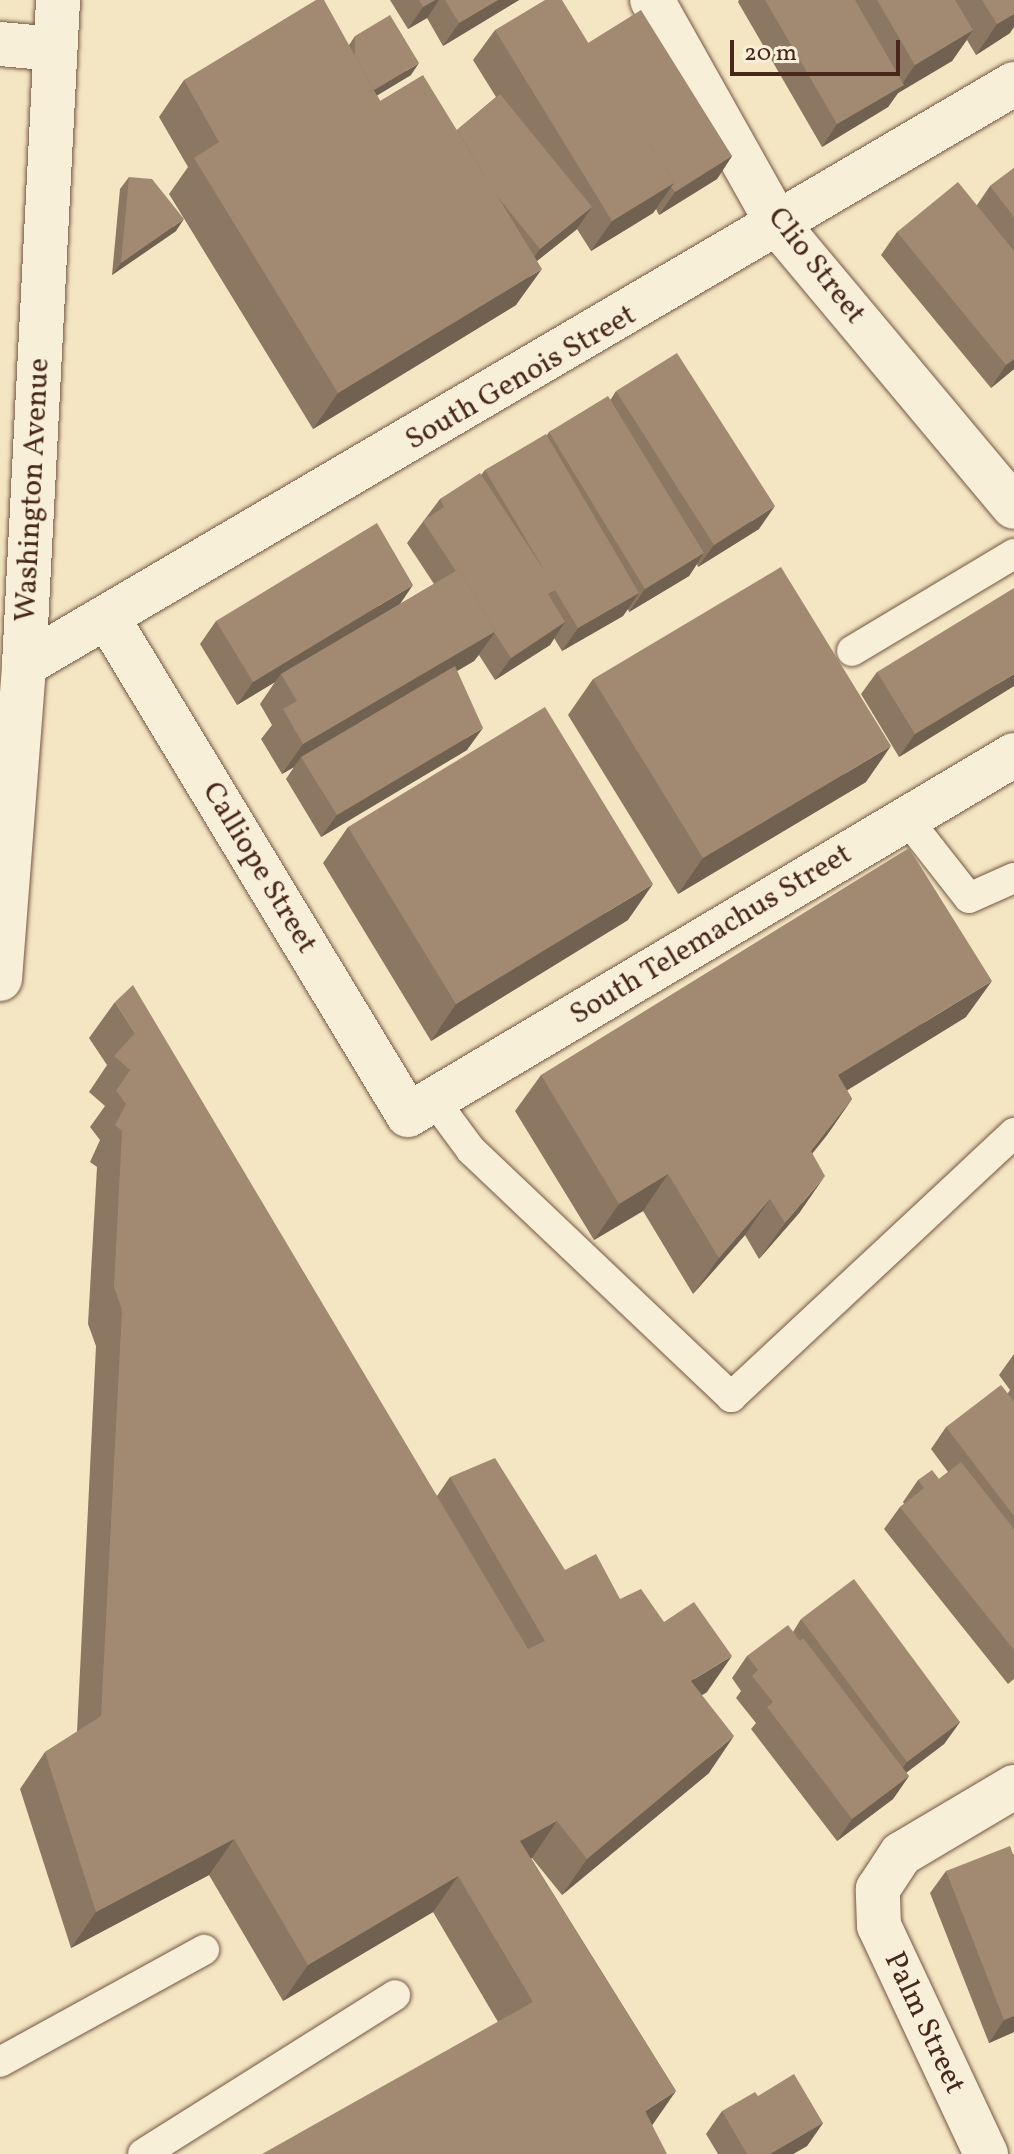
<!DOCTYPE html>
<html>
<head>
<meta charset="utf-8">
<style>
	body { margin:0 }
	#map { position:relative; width:1014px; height:2154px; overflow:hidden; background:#f5e6c3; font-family:Vollkorn,serif }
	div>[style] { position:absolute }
	.roads { filter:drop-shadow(0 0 2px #745744) drop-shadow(0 0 2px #745744) }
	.lane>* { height:30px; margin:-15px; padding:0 15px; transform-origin:15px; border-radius:15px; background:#f8efd8 }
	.street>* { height:44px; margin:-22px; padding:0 22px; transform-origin:22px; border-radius:22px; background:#f8efd8 }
	.secondary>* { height:44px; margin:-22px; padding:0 22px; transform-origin:22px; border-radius:22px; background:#f8efd8 }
	.wall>* { inset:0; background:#8b7762 }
	.shaded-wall>* { inset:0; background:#716150 }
	.building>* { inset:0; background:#a28a72 }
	span { translate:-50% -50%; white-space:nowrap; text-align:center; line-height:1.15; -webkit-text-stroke:7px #f8efd8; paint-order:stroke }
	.street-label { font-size:30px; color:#49271a }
	.scale { position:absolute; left:730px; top:40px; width:170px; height:36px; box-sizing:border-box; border:4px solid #49271a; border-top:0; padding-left:10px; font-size:24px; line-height:28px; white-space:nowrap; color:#49271a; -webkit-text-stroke:6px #f8efd8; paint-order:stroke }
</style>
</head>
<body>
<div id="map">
	<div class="roads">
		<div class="lane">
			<i style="left:852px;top:651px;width:189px;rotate:-30.9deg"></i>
			<i style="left:907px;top:819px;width:100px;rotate:51.9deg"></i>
			<i style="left:969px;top:898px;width:49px;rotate:-24deg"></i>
			<i style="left:434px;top:1100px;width:62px;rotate:53.5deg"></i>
			<i style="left:471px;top:1150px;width:359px;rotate:43.5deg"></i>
			<i style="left:731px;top:1397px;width:387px;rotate:-43deg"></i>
			<i style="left:0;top:2062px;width:233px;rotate:-28.8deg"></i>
			<i style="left:143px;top:2154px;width:298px;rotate:-32.2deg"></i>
		</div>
		<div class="street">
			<i style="left:652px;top:0;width:259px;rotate:60.7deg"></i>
			<i style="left:779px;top:226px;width:366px;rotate:50.1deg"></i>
			<i style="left:109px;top:620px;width:578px;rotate:58.87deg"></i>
			<i style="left:408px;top:1115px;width:705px;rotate:-30.71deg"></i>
			<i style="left:24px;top:665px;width:1148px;rotate:-30.41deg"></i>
			<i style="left:986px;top:2154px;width:252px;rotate:-115.1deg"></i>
			<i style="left:879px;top:1926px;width:37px;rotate:-92deg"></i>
			<i style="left:878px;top:1889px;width:42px;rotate:-56.7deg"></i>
			<i style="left:901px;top:1854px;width:131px;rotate:-30.7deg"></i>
		</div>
		<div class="secondary">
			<i style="left:0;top:44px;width:55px;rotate:5.2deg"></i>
			<i style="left:0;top:979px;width:315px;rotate:-85.6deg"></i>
			<i style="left:24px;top:665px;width:666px;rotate:-87.07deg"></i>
		</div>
	</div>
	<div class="wall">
		<i style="clip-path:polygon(390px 0,519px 0,443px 46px,427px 18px,408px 29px)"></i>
		<i style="clip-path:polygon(739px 0,1014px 0,1010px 33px,976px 55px,967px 40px,952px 61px,898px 93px,888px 107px,822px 147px,738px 2px)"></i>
		<i style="clip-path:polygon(495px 30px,588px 43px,732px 156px,717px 179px,659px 215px,656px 209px,653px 213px,591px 251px,577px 229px,537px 261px,516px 305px,313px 429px,169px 194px,188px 167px,159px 117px,184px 80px,349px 45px,355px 36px,411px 75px,377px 95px,380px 101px,457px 130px,496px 97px,473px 60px)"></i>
		<i style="clip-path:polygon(1014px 168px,1014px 369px,991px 388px,881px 255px,897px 232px,977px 205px,990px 186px)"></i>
		<i style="clip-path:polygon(129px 177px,176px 231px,112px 275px,120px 189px)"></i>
		<i style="clip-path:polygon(616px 391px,759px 529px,698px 567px,697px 564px,689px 576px,629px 612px,628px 609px,623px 616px,562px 651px,554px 638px,550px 645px,495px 680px,479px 655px,474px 661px,457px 671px,467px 750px,321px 837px,286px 779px,294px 767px,282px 774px,261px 739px,272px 725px,260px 704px,275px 682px,237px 705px,200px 644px,216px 621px,400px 604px,434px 584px,407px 543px,440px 499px,481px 475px,485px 470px,547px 435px,549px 432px,611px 399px)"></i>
		<i style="clip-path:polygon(877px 672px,1014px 686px,899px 757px,861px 694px)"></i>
		<i style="clip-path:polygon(593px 679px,866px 782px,678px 894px,568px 715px)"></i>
		<i style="clip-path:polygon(348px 827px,628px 920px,431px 1041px,323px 863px)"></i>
		<i style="clip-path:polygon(115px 1002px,437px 1496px,450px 1477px,565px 1570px,620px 1599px,707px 1692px,702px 1695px,709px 1773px,562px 1895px,532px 1858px,531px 1858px,676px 2091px,498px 2022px,433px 1912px,283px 2001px,209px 1875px,71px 1948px,20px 1789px,45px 1752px,77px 1732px,96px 1346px,88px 1324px,97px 1167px,90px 1162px,100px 1140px,90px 1127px,105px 1106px,89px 1092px,107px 1065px,89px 1038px)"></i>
		<i style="clip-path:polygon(966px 1017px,847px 1090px,852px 1099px,827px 1135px,812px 1154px,800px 1212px,759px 1259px,745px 1235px,693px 1294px,643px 1211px,594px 1240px,515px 1111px,541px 1075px)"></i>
		<i style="clip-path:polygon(1014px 1354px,1014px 1679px,1008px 1684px,884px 1529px,900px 1507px,904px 1504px,903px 1502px,918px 1480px,939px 1479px,948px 1472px,931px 1449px,946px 1427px,1008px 1393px,1010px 1390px,999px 1375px)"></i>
		<i style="clip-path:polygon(801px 1619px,960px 1722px,944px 1744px,906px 1773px,909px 1776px,893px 1799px,837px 1841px,751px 1729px,756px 1723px,736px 1698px,741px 1691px,732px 1678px,747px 1656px,793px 1632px)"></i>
		<i style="clip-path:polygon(1014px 1854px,1014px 2032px,989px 2043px,930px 1893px,946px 1871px)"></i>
		<i style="clip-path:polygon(722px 2111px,823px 2123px,807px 2146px,793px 2154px,718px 2154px,706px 2134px)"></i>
	</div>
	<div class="shaded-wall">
		<i style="clip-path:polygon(435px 0,439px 0,427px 18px,408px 29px,423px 7px)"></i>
		<i style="clip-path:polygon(498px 0,519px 0,443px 46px,459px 23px)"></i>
		<i style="clip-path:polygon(1014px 14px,1014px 27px,1010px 33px,976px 55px,997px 24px)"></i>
		<i style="clip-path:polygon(973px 30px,952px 61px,898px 93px,888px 107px,822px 147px,837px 124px,900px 87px,915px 65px)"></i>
		<i style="clip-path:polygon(419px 63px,411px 75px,345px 115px,353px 103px)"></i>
		<i style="clip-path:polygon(732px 156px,717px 179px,659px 215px,675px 192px)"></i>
		<i style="clip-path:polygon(674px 183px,653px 213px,591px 251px,612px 221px)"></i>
		<i style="clip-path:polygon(592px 207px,576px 230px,524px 271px,540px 249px)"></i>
		<i style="clip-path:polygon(184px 219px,176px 231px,112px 275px,121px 263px)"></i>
		<i style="clip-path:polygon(542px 269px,516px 305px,313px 429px,338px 393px)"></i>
		<i style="clip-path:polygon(1014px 359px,1014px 369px,991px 388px,1006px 365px)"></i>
		<i style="clip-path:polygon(775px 506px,759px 529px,698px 567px,714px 545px)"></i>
		<i style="clip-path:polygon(704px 553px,689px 576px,629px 612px,645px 589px)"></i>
		<i style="clip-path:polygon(413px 585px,398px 607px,281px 674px,275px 682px,237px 705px,253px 682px)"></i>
		<i style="clip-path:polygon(639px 593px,623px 616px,562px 651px,578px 628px)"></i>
		<i style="clip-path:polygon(565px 622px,550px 645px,495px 680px,511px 658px)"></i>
		<i style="clip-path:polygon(496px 631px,474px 661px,304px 761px,301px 757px,294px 767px,282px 774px,303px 744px)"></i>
		<i style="clip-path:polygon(1014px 674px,1014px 686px,899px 757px,915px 734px)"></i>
		<i style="clip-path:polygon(483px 728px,467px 750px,321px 837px,337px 815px)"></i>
		<i style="clip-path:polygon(891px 746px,866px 782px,678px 894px,703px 858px)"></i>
		<i style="clip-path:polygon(653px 884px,628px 920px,431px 1041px,456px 1004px)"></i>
		<i style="clip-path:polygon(992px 981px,966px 1017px,812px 1112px,838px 1075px)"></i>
		<i style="clip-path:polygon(852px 1099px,827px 1135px,785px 1187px,811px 1151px)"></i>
		<i style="clip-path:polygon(668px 1174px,643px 1211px,594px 1240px,619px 1204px)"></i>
		<i style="clip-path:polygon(825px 1176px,800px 1212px,759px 1259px,785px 1223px)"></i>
		<i style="clip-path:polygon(770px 1199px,745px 1235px,693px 1294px,719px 1258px)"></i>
		<i style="clip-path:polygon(732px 1656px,707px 1692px,666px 1717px,691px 1681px)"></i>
		<i style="clip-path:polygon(960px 1722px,944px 1744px,891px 1784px,907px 1762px)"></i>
		<i style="clip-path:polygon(734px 1736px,709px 1773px,562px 1895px,587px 1859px)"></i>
		<i style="clip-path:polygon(909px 1776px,893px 1799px,837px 1841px,852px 1819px)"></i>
		<i style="clip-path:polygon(557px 1821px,532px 1858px,494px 1877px,520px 1841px)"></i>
		<i style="clip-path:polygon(234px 1839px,209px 1875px,71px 1948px,96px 1912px)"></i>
		<i style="clip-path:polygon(458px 1876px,433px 1912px,283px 2001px,308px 1965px)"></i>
		<i style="clip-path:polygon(1014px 2016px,1014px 2032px,989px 2043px,1004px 2020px)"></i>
		<i style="clip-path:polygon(676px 2091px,651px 2127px,645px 2111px)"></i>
		<i style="clip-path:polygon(823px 2123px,807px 2146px,793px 2154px,770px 2154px)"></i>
	</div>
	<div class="building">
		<i style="clip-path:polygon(316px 0,324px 0,380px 101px,423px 75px,542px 269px,338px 393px,194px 158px,219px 142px,184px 80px)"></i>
		<i style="clip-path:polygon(419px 0,435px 0,423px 7px)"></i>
		<i style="clip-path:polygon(445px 0,498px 0,459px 23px)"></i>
		<i style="clip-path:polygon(545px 0,562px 0,674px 183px,612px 221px,495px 30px)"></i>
		<i style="clip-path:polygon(765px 0,855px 0,904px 85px,837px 124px)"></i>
		<i style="clip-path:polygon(877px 0,955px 0,973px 30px,915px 65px)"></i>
		<i style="clip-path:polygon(982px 0,1014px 0,1014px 14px,997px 24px)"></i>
		<i style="clip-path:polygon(641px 10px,732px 156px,675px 192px,671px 187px,674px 183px,588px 43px)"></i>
		<i style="clip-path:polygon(390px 15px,419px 63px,374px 90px,355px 56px,355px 36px)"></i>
		<i style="clip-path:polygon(500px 94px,592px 207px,540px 249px,497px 196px,457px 130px)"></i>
		<i style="clip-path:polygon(1014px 168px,1014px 217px,990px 186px)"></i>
		<i style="clip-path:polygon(129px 177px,152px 179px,184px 219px,121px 263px)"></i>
		<i style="clip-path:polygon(958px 182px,1014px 251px,1014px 359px,1006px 365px,897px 232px)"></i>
		<i style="clip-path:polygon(677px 353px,775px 506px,714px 545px,616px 391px)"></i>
		<i style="clip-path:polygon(608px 396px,704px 553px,645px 589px,549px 432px)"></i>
		<i style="clip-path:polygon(546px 434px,639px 593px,578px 628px,555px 590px,548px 594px,565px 622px,511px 658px,494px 632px,496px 631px,459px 569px,456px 571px,423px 521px,444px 507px,440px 499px,480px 473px,546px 573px,485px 470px)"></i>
		<i style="clip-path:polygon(377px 523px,413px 585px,253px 682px,216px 621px)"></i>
		<i style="clip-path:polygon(781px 567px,891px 746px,703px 858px,593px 679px)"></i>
		<i style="clip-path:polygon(459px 569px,496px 631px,303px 744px,283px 709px,297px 701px,281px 674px)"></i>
		<i style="clip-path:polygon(1014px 588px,1014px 674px,915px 734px,877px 672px)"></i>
		<i style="clip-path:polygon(455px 666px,483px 728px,337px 815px,301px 757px)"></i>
		<i style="clip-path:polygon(545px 707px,653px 884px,456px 1004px,348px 827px)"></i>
		<i style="clip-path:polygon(909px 848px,992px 981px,838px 1075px,852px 1099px,811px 1151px,825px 1176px,785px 1223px,770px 1199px,719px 1258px,668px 1174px,619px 1204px,541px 1075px)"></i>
		<i style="clip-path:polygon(133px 985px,528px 1649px,545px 1641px,450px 1477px,495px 1458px,565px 1570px,596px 1554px,620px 1599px,641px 1589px,664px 1622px,694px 1602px,732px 1656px,691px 1681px,734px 1736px,587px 1859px,557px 1821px,520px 1841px,676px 2091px,645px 2111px,667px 2154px,262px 2154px,533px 2002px,458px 1876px,308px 1965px,234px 1839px,96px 1912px,45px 1752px,101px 1716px,122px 1310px,114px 1287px,122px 1131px,115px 1125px,126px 1104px,116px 1091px,130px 1070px,114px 1056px,135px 1033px,115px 1002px)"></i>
		<i style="clip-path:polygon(1001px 1385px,1014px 1401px,1014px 1516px,946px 1427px)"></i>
		<i style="clip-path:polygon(961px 1462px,1014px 1529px,1014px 1650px,900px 1507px,924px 1488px,918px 1480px,932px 1470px,939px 1479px)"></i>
		<i style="clip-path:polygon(854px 1579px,960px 1722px,907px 1762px,801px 1619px)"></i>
		<i style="clip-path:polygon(788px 1625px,800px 1641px,803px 1638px,909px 1776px,852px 1819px,767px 1707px,773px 1702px,752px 1676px,758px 1670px,747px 1656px)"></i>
		<i style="clip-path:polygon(1010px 1846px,1014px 1857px,1014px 2016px,1004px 2020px,946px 1871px)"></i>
		<i style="clip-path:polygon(794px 2074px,823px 2123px,770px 2154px,747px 2154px,722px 2111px,755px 2092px,758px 2096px)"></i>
	</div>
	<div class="street-label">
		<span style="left:816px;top:266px;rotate:52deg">Clio Street</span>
		<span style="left:521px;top:378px;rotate:-30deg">South Genois Street</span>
		<span style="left:33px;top:490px;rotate:-87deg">Washington Avenue</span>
		<span style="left:259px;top:868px;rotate:59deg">Calliope Street</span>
		<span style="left:711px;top:935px;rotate:-31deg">South Telemachus Street</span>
		<span style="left:924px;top:2023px;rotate:65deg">Palm Street</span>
	</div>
	<div class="scale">20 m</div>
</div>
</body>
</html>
